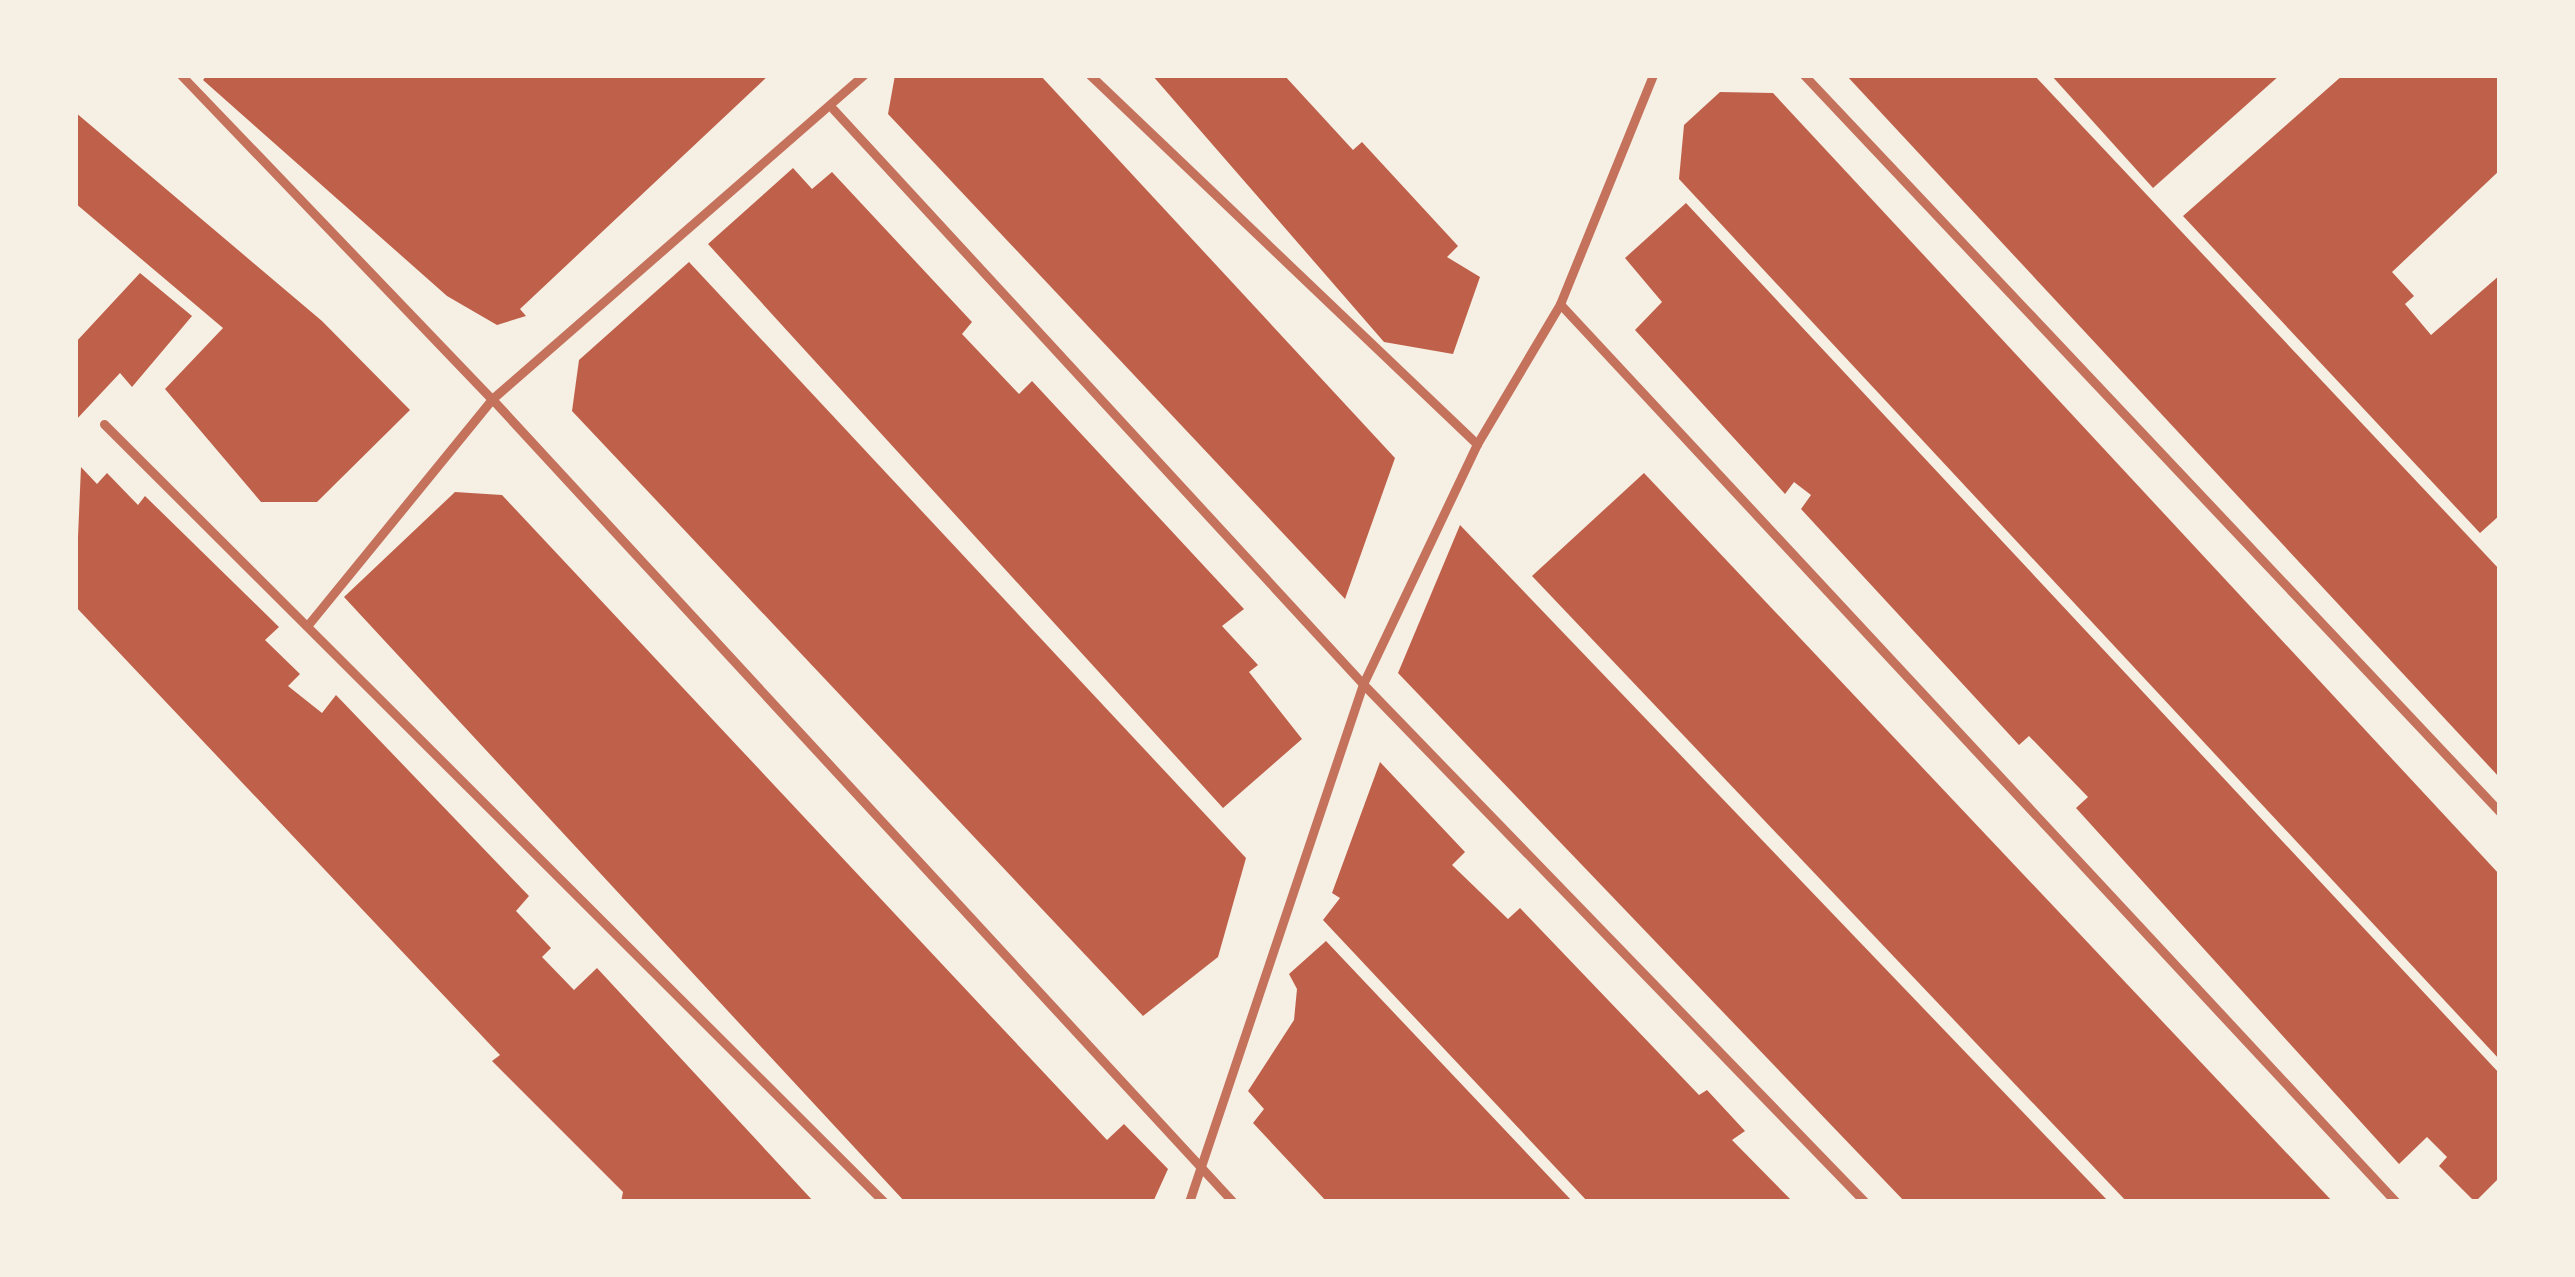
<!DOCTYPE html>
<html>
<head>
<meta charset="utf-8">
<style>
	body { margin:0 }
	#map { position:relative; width:2575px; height:1277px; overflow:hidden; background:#f6efe4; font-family:"Asap Condensed",sans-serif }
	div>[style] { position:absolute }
	.building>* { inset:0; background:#bf614a }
	.service>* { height:9px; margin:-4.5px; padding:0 4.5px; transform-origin:4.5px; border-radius:4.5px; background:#c5725c }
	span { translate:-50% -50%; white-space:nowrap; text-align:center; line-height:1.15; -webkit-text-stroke:9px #f6efe4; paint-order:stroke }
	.frame { position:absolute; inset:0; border:78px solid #f6efe4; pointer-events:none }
</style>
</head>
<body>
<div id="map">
	<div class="building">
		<i style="clip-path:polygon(207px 75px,769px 75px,520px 309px,526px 316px,497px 325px,447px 296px,203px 80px)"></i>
		<i style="clip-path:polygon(895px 75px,1040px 75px,1395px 458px,1345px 599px,888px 114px)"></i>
		<i style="clip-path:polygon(1152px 75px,1284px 75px,1353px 150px,1362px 142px,1458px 246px,1447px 257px,1480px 277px,1453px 354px,1384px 342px)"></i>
		<i style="clip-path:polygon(1846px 75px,2034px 75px,2500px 570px,2500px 778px)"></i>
		<i style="clip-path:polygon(2051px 75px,2280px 75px,2153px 188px)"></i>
		<i style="clip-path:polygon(2343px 75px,2500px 75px,2500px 170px,2392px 272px,2414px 296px,2405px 304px,2431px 335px,2500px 275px,2500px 515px,2480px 533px,2183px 216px)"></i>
		<i style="clip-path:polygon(1720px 92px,1773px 93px,2500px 875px,2500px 1060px,1679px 179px,1684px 125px)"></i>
		<i style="clip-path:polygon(75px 112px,322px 321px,410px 410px,317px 502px,261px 502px,165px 389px,223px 328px,75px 203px)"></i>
		<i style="clip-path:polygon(793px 168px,812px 189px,832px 172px,972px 322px,962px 334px,1019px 394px,1032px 381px,1244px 609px,1222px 626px,1258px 665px,1249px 672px,1302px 739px,1223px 808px,708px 244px)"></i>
		<i style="clip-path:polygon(1686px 203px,2500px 1074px,2500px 1177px,2475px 1202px,2439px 1166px,2447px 1157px,2427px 1137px,2399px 1164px,2076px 808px,2088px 797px,2029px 736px,2019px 745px,1801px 509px,1811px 495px,1794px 482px,1785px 494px,1635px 330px,1662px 302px,1625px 258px)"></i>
		<i style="clip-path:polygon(689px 262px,1246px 858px,1218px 957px,1143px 1016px,572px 411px,579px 360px)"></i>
		<i style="clip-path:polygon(140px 273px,192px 316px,132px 387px,120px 373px,75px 421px,75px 343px)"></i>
		<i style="clip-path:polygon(81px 467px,97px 484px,107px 473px,138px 505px,145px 496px,279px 627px,265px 640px,300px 674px,288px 686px,322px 713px,336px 695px,529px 896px,516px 911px,551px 948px,542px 957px,574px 990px,597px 968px,814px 1202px,621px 1202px,623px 1192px,492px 1061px,500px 1055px,75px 606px)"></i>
		<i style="clip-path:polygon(1644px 473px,2333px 1202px,2127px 1202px,1532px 576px)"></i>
		<i style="clip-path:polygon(455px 492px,502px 495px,1107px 1140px,1124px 1124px,1168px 1169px,1153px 1202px,905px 1202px,344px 597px)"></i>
		<i style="clip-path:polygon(1460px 525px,2109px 1202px,1905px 1202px,1398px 673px)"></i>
		<i style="clip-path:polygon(1380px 762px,1465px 852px,1452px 865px,1508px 919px,1520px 908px,1699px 1095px,1707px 1090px,1745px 1131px,1732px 1140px,1793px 1202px,1588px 1202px,1323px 920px,1340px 898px,1332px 893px)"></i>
		<i style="clip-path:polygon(1326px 941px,1573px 1202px,1327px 1202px,1253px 1123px,1264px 1109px,1248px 1091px,1294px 1020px,1297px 989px,1289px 974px)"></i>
	</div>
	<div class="service">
		<i style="left:181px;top:75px;width:449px;rotate:46.2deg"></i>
		<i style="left:492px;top:399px;width:1093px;rotate:47.3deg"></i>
		<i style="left:1090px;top:75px;width:535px;rotate:43.64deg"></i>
		<i style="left:1804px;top:75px;width:1014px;rotate:46.64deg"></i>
		<i style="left:833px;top:109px;width:782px;rotate:47.33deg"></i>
		<i style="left:1363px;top:684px;width:721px;rotate:45.9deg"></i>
		<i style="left:1560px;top:304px;width:1227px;rotate:47.05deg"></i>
		<i style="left:104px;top:424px;width:1102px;rotate:44.93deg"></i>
		<i style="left:307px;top:626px;width:293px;rotate:-50.8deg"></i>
		<i style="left:492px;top:399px;width:493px;rotate:-41.1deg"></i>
		<i style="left:1189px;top:1202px;width:546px;rotate:-71.43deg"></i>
		<i style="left:1363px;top:684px;width:266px;rotate:-64.6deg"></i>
		<i style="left:1477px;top:444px;width:163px;rotate:-59.3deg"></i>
		<i style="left:1560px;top:304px;width:247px;rotate:-67.9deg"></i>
	</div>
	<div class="frame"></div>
</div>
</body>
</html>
